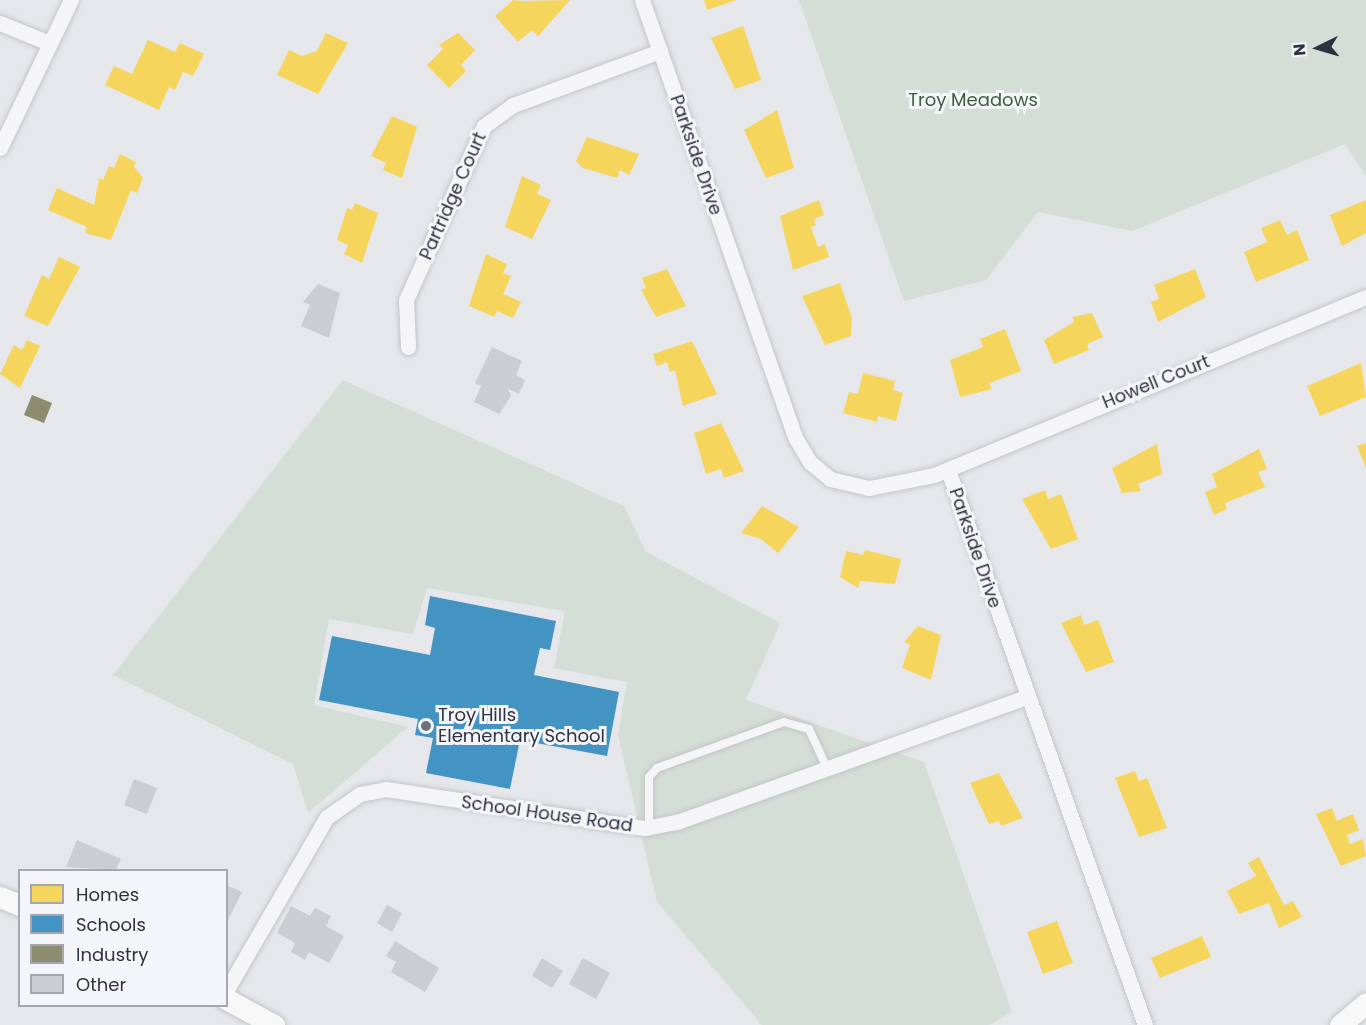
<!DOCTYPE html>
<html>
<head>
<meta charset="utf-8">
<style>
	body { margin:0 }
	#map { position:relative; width:1366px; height:1025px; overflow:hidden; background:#e5e7ea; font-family:Poppins,sans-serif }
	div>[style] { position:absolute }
	.green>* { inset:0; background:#d4ddd6 }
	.homes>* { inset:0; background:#f6d55c }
	.schools>* { inset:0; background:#4393c3 }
	.industry>* { inset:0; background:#8c8c6e }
	.building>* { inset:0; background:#cbcdd1 }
	.roads { filter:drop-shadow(0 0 2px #c3c5c8) drop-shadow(0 0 2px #c3c5c8) }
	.lane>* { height:8px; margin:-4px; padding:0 4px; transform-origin:4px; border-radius:4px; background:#f5f5f7 }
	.street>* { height:15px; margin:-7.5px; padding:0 7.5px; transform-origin:7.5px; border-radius:7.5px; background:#f5f5f7 }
	.secondary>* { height:21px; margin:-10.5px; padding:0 10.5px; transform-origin:10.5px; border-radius:10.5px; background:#f8f8f8 }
	.dots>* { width:16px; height:16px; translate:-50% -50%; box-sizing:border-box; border:3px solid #f4f5f8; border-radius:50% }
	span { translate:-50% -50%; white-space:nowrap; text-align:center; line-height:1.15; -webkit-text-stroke:6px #f4f5f8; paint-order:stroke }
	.park-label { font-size:18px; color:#3c5d3b }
	.street-label { font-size:18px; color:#2d3142 }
	.poi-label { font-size:18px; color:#2d3142 }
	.left { translate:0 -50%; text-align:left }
	.legend { position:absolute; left:18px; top:869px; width:210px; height:138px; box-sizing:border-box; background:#f4f5f8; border:2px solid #a4a7af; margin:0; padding:8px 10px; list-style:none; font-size:18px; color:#2d3142 }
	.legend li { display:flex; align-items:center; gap:12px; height:30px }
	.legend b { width:30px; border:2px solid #a4a7af }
	.north { position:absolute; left:1288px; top:18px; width:60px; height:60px; -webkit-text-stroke:4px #f4f5f8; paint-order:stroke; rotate:265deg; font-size:16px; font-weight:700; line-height:24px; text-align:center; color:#2d3142 }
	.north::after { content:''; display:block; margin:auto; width:21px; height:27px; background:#2d3142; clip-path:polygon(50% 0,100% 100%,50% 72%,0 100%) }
</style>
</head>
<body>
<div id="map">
	<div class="green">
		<i style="clip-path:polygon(799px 0,1366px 0,1366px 176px,1345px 144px,1132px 231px,1038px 212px,986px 280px,904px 301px)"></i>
		<i style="clip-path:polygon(343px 380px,624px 506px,646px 552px,780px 623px,746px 700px,924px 762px,1012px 1012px,989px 1025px,762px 1025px,657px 902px,618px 735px,627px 682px,554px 668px,565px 611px,427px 588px,413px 634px,329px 619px,314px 705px,408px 727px,308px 813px,293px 764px,113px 675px)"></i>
	</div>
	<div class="homes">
		<i style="clip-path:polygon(513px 0,521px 1px,570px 0,538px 36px,532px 30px,518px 42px,495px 16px)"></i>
		<i style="clip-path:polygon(704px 0,736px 0,707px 10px)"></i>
		<i style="clip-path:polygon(743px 26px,761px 80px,735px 89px,711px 38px)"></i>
		<i style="clip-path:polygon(326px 33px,348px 43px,318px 94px,277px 75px,289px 50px,302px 56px,317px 51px)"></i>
		<i style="clip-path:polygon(458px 33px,475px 50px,461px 65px,466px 71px,449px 88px,427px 65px,443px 49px,439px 45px)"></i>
		<i style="clip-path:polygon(148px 40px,175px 52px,180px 43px,204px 54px,193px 76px,183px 72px,175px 90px,169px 87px,159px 110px,105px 85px,114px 66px,132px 74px)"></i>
		<i style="clip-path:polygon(777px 110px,794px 168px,766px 178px,744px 130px)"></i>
		<i style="clip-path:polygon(392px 116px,417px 127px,402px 178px,383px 170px,386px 163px,371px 156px)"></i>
		<i style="clip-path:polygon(587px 137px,639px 154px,629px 175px,620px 170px,617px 178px,583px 168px,576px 161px)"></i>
		<i style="clip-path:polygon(120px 154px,136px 162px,134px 167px,143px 178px,137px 193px,131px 190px,111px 240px,85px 233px,87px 227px,48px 210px,57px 188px,94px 205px,99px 178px,103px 180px,109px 166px,114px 168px)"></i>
		<i style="clip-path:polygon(522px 176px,541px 185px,537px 194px,551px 200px,532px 239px,505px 227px)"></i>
		<i style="clip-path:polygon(819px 200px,824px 215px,814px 219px,816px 225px,811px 227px,818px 247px,825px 244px,829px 257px,793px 270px,780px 216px)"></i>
		<i style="clip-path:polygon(1366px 200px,1366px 233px,1342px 246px,1330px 215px)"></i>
		<i style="clip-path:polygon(355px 203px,378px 213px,362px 263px,344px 254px,348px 245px,337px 240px,347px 208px,352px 210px)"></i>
		<i style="clip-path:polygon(1280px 220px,1287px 235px,1297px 230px,1309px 260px,1256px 282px,1244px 252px,1267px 242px,1261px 228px)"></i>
		<i style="clip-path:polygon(486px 254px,507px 264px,503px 273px,511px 276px,503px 294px,521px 302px,513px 318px,497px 311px,494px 317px,469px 306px)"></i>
		<i style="clip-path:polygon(59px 257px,80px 267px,48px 326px,24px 316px,42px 275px,49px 279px)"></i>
		<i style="clip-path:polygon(667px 269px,686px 306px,656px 317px,641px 290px,646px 288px,642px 278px)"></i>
		<i style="clip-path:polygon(1195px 269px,1206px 297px,1158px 322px,1151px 302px,1159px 299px,1154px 285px)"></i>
		<i style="clip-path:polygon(840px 283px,852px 318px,851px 336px,825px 345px,802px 296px)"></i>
		<i style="clip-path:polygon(1092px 313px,1103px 337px,1087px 344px,1089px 350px,1054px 364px,1044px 340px,1074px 322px,1072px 317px)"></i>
		<i style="clip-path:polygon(1005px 329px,1021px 371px,989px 383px,992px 389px,960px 397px,950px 360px,983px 347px,980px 339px)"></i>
		<i style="clip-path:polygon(27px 340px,40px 346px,20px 388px,0 374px,14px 345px,22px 350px)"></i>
		<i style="clip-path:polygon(692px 341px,717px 394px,683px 406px,675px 370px,670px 372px,667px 362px,657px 366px,653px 354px)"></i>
		<i style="clip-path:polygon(1361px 363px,1366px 397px,1320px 416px,1307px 386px)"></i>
		<i style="clip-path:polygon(863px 373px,895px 381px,893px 390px,903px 393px,896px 421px,878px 416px,877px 422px,843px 413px,849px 392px,858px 394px)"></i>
		<i style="clip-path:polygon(721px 423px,744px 471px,724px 478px,721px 469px,706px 474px,694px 433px)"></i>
		<i style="clip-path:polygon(1366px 443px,1366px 468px,1357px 446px)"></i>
		<i style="clip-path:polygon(1157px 444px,1162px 474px,1138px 484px,1141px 491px,1122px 493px,1112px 468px)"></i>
		<i style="clip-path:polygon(1259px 449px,1267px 469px,1258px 472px,1265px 487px,1225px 503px,1227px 509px,1214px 515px,1205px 492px,1217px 487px,1212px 474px)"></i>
		<i style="clip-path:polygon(1045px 490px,1048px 499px,1061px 494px,1078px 539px,1051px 549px,1022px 499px)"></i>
		<i style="clip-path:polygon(762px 506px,799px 527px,778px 553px,761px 539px,741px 533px)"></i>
		<i style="clip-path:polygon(865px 550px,901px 559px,895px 584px,860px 581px,858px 588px,840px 577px,846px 551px,863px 555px)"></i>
		<i style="clip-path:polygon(1081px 615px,1084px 625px,1098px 620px,1114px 662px,1086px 672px,1061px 623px)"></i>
		<i style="clip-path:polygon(918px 626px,941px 635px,931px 680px,902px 668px,910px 645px,904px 642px)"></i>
		<i style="clip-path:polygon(1135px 771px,1139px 781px,1147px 778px,1167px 828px,1139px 837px,1115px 778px)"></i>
		<i style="clip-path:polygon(999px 773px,1023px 818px,1001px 826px,999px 821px,989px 824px,970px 783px)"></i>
		<i style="clip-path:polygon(1332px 808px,1337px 821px,1353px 814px,1359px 830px,1347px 835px,1350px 844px,1363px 839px,1366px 856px,1341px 866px,1316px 814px)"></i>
		<i style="clip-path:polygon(1259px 857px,1284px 905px,1293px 901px,1302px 917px,1279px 928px,1269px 903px,1239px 914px,1227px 891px,1256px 876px,1248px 863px)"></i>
		<i style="clip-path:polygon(1057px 921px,1073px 963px,1043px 974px,1027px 932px)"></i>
		<i style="clip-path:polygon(1202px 936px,1211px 957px,1160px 978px,1151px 958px)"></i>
	</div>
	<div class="schools">
		<i style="clip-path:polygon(430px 596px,556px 621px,550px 650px,540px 648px,534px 675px,619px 692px,607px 756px,520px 740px,510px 789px,426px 773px,433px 738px,415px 735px,418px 719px,319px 700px,332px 636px,430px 655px,435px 628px,425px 625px)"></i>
	</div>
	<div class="industry">
		<i style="clip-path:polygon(32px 395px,52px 403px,44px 423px,24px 415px)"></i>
	</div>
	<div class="building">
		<i style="clip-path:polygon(318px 284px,340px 293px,329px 338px,301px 326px,310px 305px,303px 302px)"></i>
		<i style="clip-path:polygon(492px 347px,522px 361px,516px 375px,525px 380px,519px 394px,508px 389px,511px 396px,499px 414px,474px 402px,481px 386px,475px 383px)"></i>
		<i style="clip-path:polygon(134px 779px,157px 788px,147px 814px,124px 805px)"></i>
		<i style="clip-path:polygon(77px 840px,121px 859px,116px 870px,66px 867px)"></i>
		<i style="clip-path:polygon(226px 885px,242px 892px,226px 924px)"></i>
		<i style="clip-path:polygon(387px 905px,402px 913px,392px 932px,377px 923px)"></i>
		<i style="clip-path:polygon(291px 906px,310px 916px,315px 908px,331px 916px,326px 926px,344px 936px,329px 963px,309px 952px,305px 960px,291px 952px,295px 943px,277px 933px)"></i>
		<i style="clip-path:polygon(395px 941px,439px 968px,425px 992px,391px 972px,396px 962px,386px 956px)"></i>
		<i style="clip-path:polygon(542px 958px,563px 971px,552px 988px,532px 976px)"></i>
		<i style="clip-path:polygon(583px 958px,610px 973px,596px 999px,569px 984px)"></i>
	</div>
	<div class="roads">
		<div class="lane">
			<i style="left:649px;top:827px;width:50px;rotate:-90deg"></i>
			<i style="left:649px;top:777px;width:12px;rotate:-48deg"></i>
			<i style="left:657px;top:768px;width:135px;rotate:-19.9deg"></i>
			<i style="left:784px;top:722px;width:26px;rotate:16deg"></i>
			<i style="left:809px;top:729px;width:41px;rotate:65.3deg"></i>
		</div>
		<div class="street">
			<i style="left:642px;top:0;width:465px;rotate:70.7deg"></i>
			<i style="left:796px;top:439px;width:27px;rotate:59deg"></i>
			<i style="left:810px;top:462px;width:26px;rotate:40deg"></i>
			<i style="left:830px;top:479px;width:40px;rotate:13deg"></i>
			<i style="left:869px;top:488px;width:66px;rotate:-11.3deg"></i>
			<i style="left:934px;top:475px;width:467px;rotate:-22.4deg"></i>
			<i style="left:0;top:23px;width:53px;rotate:22.2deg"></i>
			<i style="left:0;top:148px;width:164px;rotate:-64.4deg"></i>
			<i style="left:408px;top:347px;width:47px;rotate:-92.4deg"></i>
			<i style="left:406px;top:300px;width:191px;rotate:-65.9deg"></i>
			<i style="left:484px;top:126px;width:36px;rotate:-36deg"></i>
			<i style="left:513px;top:105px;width:157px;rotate:-20.2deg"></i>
			<i style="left:948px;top:470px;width:589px;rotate:70.46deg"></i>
			<i style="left:226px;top:991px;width:201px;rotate:-59.9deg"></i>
			<i style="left:327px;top:817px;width:40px;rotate:-34.9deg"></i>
			<i style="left:360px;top:794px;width:26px;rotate:-11deg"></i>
			<i style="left:386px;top:789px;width:262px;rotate:8.6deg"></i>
			<i style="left:645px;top:828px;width:33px;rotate:-11deg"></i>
			<i style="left:677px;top:822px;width:372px;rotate:-19.7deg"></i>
		</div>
		<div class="secondary">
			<i style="left:0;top:897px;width:22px;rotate:22deg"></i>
			<i style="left:226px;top:999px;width:55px;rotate:28.4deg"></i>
			<i style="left:1340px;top:1025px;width:34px;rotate:-40deg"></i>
		</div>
	</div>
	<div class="dots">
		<i style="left:426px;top:726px;background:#6d717d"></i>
	</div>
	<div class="park-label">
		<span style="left:973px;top:100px">Troy Meadows</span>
	</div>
	<div class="street-label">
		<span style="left:696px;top:155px;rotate:71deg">Parkside Drive</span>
		<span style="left:453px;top:196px;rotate:-66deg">Partridge Court</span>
		<span style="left:1156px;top:382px;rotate:-22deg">Howell Court</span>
		<span style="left:975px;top:548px;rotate:71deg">Parkside Drive</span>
		<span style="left:547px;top:814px;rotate:8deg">School House Road</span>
	</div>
	<div class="poi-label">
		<span class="left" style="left:438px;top:726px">Troy Hills<br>Elementary School</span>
	</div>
	<ul class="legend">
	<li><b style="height:16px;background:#f6d55c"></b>Homes</li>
	<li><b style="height:16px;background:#4393c3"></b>Schools</li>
	<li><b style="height:16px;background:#8c8c6e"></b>Industry</li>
	<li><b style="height:16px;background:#cbcdd1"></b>Other</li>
	</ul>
	<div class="north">N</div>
</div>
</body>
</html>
